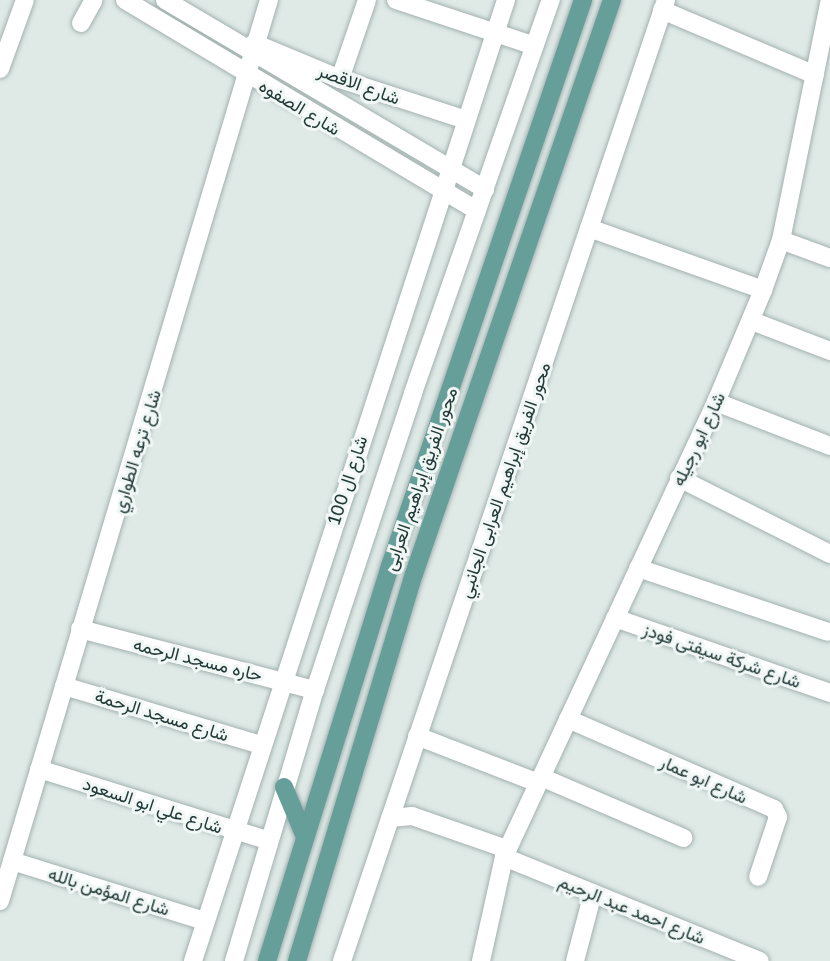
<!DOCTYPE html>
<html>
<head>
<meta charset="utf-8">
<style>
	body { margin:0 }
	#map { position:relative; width:830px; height:961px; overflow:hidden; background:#dfeae7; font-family:"Golos Text",Vazirmatn,sans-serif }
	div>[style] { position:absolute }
	.roads { filter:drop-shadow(0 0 2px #a2b1af) drop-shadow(0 0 2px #a2b1af) }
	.minor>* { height:18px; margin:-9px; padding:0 9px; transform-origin:9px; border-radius:9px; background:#fff }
	.major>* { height:18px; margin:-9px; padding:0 9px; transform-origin:9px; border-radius:9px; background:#669e9a }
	span { translate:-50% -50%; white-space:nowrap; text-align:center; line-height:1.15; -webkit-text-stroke:6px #f0f7f5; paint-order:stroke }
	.street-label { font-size:18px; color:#213937 }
</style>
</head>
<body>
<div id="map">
	<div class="roads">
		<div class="minor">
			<i style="left:125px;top:0;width:410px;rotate:30.9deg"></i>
			<i style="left:165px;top:0;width:372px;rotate:30.6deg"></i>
			<i style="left:396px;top:0;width:146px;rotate:18.3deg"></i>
			<i style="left:662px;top:10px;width:166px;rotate:23deg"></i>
			<i style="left:81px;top:23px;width:26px;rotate:-61deg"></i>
			<i style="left:254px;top:43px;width:93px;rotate:22.7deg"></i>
			<i style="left:340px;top:79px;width:133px;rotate:18deg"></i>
			<i style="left:0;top:69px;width:73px;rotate:-70.1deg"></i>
			<i style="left:340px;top:79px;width:83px;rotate:-71.1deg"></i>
			<i style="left:589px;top:228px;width:185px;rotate:19.6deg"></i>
			<i style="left:781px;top:240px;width:52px;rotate:20.2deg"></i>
			<i style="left:752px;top:321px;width:84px;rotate:21deg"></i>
			<i style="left:716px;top:402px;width:122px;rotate:21.1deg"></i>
			<i style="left:679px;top:478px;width:169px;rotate:26.7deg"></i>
			<i style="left:638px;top:568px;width:200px;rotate:18.6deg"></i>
			<i style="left:615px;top:618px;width:228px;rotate:19.2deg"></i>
			<i style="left:80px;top:629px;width:243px;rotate:14.6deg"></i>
			<i style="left:64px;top:686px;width:206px;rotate:16.7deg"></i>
			<i style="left:568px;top:719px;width:225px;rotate:23.6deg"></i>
			<i style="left:774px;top:809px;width:9px;rotate:63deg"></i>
			<i style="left:778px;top:817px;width:63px;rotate:108.4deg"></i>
			<i style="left:417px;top:736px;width:130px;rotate:21.2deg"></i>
			<i style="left:39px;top:769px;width:239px;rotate:17.3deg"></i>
			<i style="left:541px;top:777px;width:155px;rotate:23.2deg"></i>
			<i style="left:390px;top:818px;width:22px;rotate:-5deg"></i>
			<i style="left:412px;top:816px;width:101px;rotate:19.2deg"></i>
			<i style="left:504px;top:857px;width:276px;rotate:22.1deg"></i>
			<i style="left:12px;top:861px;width:202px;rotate:17.3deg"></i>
			<i style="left:0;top:901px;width:940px;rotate:-73.38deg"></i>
			<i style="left:193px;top:961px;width:1011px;rotate:-71.96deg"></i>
			<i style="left:234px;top:961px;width:283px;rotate:-73.4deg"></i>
			<i style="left:315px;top:690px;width:313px;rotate:-71.7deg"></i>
			<i style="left:413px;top:393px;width:417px;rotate:-70.7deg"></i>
			<i style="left:342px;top:961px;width:1014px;rotate:-71.37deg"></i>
			<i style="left:481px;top:961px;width:107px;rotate:-77.5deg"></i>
			<i style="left:504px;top:857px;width:502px;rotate:-65.02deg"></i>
			<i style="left:716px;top:402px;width:121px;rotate:-67.2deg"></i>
			<i style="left:763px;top:290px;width:53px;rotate:-70.2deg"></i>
			<i style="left:781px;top:240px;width:245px;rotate:-78.5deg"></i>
			<i style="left:575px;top:961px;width:70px;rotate:-75.2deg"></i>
		</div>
		<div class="major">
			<i style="left:284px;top:787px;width:54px;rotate:67.2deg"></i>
			<i style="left:267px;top:961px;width:414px;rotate:-72.7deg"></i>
			<i style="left:390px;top:566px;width:598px;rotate:-71.17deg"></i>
			<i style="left:297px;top:961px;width:404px;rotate:-73.2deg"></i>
			<i style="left:414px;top:574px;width:607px;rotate:-70.97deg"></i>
		</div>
	</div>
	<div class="street-label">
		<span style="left:359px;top:84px;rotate:20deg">شارع الاقصر</span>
		<span style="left:300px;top:107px;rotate:31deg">شارع الصفوه</span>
		<span style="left:698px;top:439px;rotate:-65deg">شارع ابو رجيله</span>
		<span style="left:136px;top:451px;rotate:-73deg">شارع ترعه الطواري</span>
		<span style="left:420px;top:479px;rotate:-71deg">محور الفريق إبراهيم العرابى</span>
		<span style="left:347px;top:480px;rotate:-72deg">شارع ال 100</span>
		<span style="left:504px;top:480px;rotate:-71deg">محور الفريق إبراهيم العرابى الجانبي</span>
		<span style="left:722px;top:655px;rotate:19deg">شارع شركة سيفتى فودز</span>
		<span style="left:198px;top:659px;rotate:14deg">حاره مسجد الرحمه</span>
		<span style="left:162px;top:715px;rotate:17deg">شارع مسجد الرحمة</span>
		<span style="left:704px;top:779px;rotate:24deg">شارع ابو عمار</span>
		<span style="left:153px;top:805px;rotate:18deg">شارع علي ابو السعود</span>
		<span style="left:109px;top:891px;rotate:17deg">شارع المؤمن بالله</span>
		<span style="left:632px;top:909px;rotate:22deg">شارع احمد عبد الرحيم</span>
	</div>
</div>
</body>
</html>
